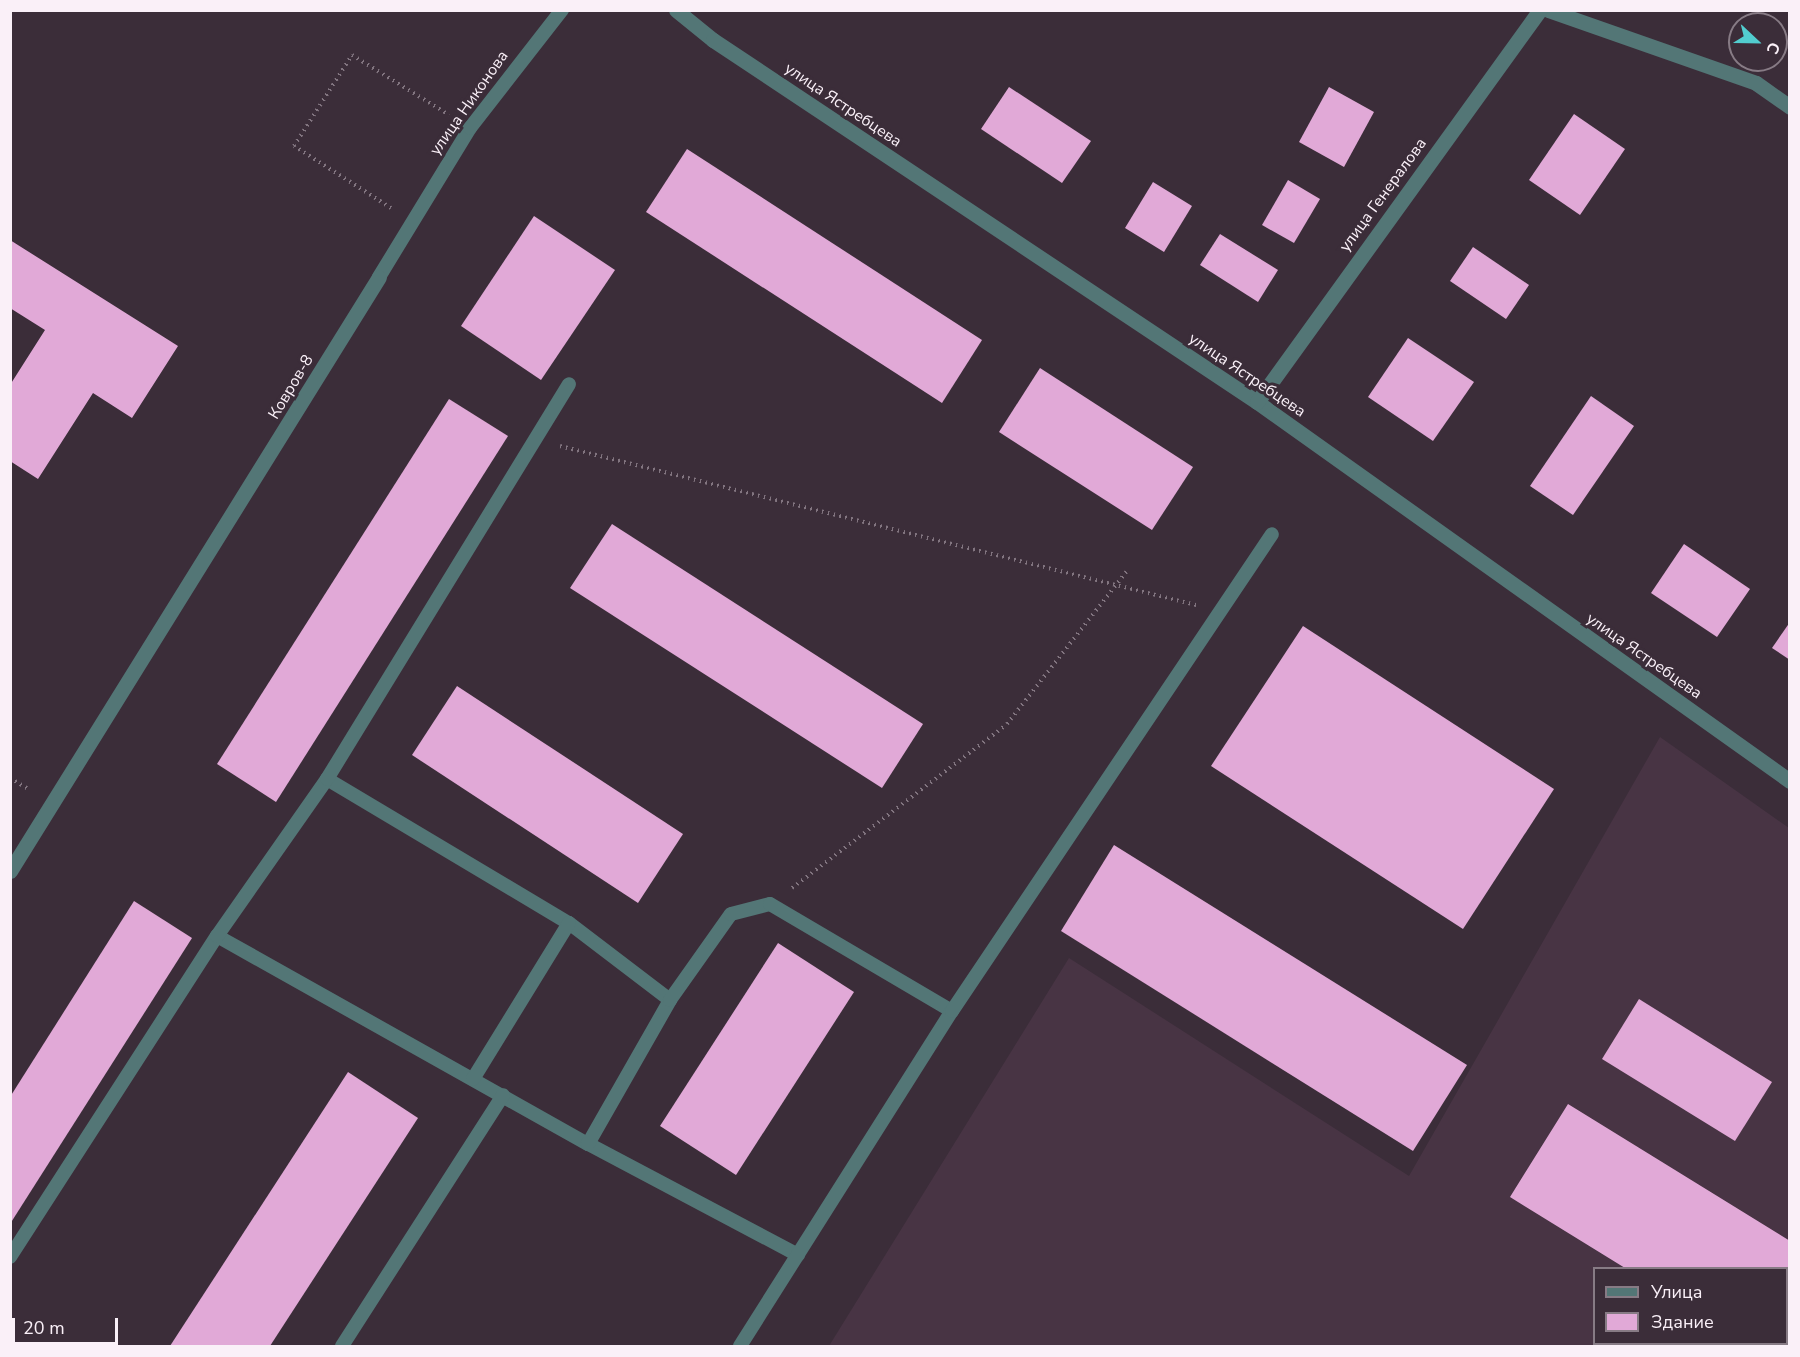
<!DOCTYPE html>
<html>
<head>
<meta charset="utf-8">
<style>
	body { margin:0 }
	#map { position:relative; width:1800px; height:1357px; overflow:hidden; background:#3b2d39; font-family:"Nunito Sans",sans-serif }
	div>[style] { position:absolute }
	.built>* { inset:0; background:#483444 }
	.building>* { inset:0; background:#e1a9d7 }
	.path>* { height:4px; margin-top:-2px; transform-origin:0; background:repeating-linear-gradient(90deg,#827580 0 1.5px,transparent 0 6px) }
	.service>* { height:14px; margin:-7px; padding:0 7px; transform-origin:7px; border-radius:7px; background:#537676 }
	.minor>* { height:15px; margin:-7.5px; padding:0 7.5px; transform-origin:7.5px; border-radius:7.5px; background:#537676 }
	span { translate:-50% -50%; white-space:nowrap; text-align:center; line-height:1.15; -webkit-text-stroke:6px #3b2d39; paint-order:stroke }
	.street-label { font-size:16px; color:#faf0f8 }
	.frame { position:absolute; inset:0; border:12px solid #faf0f8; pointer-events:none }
	.legend { position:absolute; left:1593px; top:1267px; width:195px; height:78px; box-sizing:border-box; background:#3b2d39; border:2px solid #877b85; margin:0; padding:8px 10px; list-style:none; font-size:18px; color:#faf0f8 }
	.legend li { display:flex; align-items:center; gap:12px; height:30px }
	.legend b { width:30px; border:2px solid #877b85 }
	.north { position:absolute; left:1728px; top:12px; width:60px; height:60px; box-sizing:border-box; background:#3b2d39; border:2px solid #877b85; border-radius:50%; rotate:112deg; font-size:16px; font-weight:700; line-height:24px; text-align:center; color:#faf0f8 }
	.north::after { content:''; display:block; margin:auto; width:21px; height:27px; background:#52cdcf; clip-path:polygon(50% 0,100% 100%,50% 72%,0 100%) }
	.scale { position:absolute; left:12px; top:1318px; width:106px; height:27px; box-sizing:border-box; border:3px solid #faf0f8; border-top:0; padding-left:8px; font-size:18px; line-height:21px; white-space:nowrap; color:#faf0f8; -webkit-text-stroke:4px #3b2d39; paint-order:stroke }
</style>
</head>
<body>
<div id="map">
	<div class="built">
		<i style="clip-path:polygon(evenodd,1660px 737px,1789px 828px,1789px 1346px,829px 1346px,1069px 958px,1409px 1176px,1660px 737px,1594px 1268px,1786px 1268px,1786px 1344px,1594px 1344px,1594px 1268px)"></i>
	</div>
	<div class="building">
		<i style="clip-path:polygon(1009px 87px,1091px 141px,1062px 183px,981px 129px)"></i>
		<i style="clip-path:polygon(1329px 87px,1374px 112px,1344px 167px,1299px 142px)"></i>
		<i style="clip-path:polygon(1574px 114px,1625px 149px,1580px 215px,1529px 180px)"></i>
		<i style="clip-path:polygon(687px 149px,982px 340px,942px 403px,646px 212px)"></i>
		<i style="clip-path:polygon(1288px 180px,1320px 199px,1294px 243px,1262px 225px)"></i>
		<i style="clip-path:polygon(1153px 182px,1192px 206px,1164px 252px,1125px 228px)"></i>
		<i style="clip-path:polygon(534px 216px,615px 270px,541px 380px,461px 326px)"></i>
		<i style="clip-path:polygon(1220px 234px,1278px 270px,1258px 302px,1200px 265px)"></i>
		<i style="clip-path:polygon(10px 240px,178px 346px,132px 418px,93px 393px,38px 479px,10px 461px,10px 385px,45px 330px,10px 308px)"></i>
		<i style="clip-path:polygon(1473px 247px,1529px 285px,1506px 319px,1450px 281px)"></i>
		<i style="clip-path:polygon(1408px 338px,1474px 382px,1433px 441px,1368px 397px)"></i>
		<i style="clip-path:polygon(1040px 368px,1193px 467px,1152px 530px,999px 432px)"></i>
		<i style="clip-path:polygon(1591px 396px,1634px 426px,1573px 515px,1530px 486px)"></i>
		<i style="clip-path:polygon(449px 399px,508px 436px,276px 802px,217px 764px)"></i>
		<i style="clip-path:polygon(612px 524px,923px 724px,882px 788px,570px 588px)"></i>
		<i style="clip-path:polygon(1684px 544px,1750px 589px,1717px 637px,1651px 593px)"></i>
		<i style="clip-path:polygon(1790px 622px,1790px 660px,1772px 648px)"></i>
		<i style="clip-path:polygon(1303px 626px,1554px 789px,1463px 929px,1211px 766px)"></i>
		<i style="clip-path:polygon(457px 686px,683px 834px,638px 903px,412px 755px)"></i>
		<i style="clip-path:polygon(1114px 845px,1467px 1065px,1413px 1151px,1061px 931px)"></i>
		<i style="clip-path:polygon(134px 901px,192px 938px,10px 1224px,10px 1097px)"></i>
		<i style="clip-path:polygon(778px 943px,854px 992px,736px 1175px,660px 1126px)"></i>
		<i style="clip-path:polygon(1639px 999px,1772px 1082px,1735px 1141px,1602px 1059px)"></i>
		<i style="clip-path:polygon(348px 1072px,418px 1118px,270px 1346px,170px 1346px)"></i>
		<i style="clip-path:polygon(1568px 1104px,1790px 1241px,1790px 1346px,1746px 1344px,1786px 1344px,1786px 1268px,1625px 1268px,1510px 1197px)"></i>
	</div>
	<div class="path">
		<i style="left:391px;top:208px;width:115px;rotate:-147.4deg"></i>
		<i style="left:294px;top:146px;width:108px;rotate:-57.5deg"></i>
		<i style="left:352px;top:55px;width:114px;rotate:31.7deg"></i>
		<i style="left:560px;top:446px;width:656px;rotate:14.04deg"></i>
		<i style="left:10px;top:778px;width:23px;rotate:31deg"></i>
		<i style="left:792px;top:888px;width:270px;rotate:-37.3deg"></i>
		<i style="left:1007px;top:724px;width:194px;rotate:-51.9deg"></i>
	</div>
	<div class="service">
		<i style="left:379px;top:277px;width:175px;rotate:-58.6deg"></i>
		<i style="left:470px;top:128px;width:150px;rotate:-52.1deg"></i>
		<i style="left:327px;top:779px;width:282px;rotate:30.8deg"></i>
		<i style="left:569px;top:923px;width:127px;rotate:37.3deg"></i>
		<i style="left:217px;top:936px;width:425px;rotate:29.3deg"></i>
		<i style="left:473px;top:1079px;width:183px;rotate:-58.4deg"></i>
		<i style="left:798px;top:1255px;width:238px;rotate:-152.1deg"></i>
		<i style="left:588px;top:1144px;width:166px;rotate:-60.3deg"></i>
		<i style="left:670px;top:1000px;width:105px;rotate:-54.7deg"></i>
		<i style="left:731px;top:914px;width:40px;rotate:-14.4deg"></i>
		<i style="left:770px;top:904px;width:211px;rotate:30.5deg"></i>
		<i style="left:10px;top:1257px;width:382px;rotate:-57.2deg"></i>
		<i style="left:217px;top:936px;width:192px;rotate:-55deg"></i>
		<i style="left:327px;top:779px;width:463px;rotate:-58.5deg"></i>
		<i style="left:342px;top:1346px;width:298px;rotate:-57.3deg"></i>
		<i style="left:740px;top:1346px;width:396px;rotate:-57.7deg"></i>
		<i style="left:952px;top:1011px;width:574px;rotate:-56.14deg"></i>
	</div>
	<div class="minor">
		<i style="left:676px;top:10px;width:48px;rotate:39deg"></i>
		<i style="left:713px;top:40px;width:653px;rotate:33.64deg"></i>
		<i style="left:1257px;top:402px;width:654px;rotate:35.42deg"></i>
		<i style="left:1548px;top:10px;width:220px;rotate:19.3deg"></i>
		<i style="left:1756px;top:83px;width:42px;rotate:35.2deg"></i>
		<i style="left:1257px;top:402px;width:483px;rotate:-54.2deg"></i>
		<i style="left:10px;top:871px;width:699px;rotate:-58.15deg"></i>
	</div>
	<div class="street-label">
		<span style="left:469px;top:103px;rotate:-55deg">улица Никонова</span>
		<span style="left:843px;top:105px;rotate:34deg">улица Ястребцева</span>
		<span style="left:1383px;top:195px;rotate:-54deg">улица Генералова</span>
		<span style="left:1247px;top:375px;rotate:34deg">улица Ястребцева</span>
		<span style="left:291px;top:387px;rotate:-59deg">Ковров-8</span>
		<span style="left:1644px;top:656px;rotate:35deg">улица Ястребцева</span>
	</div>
	<div class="frame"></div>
	<ul class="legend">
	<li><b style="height:8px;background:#537676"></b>Улица</li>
	<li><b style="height:16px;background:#e1a9d7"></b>Здание</li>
	</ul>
	<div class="north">С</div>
	<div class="scale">20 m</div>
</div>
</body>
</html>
